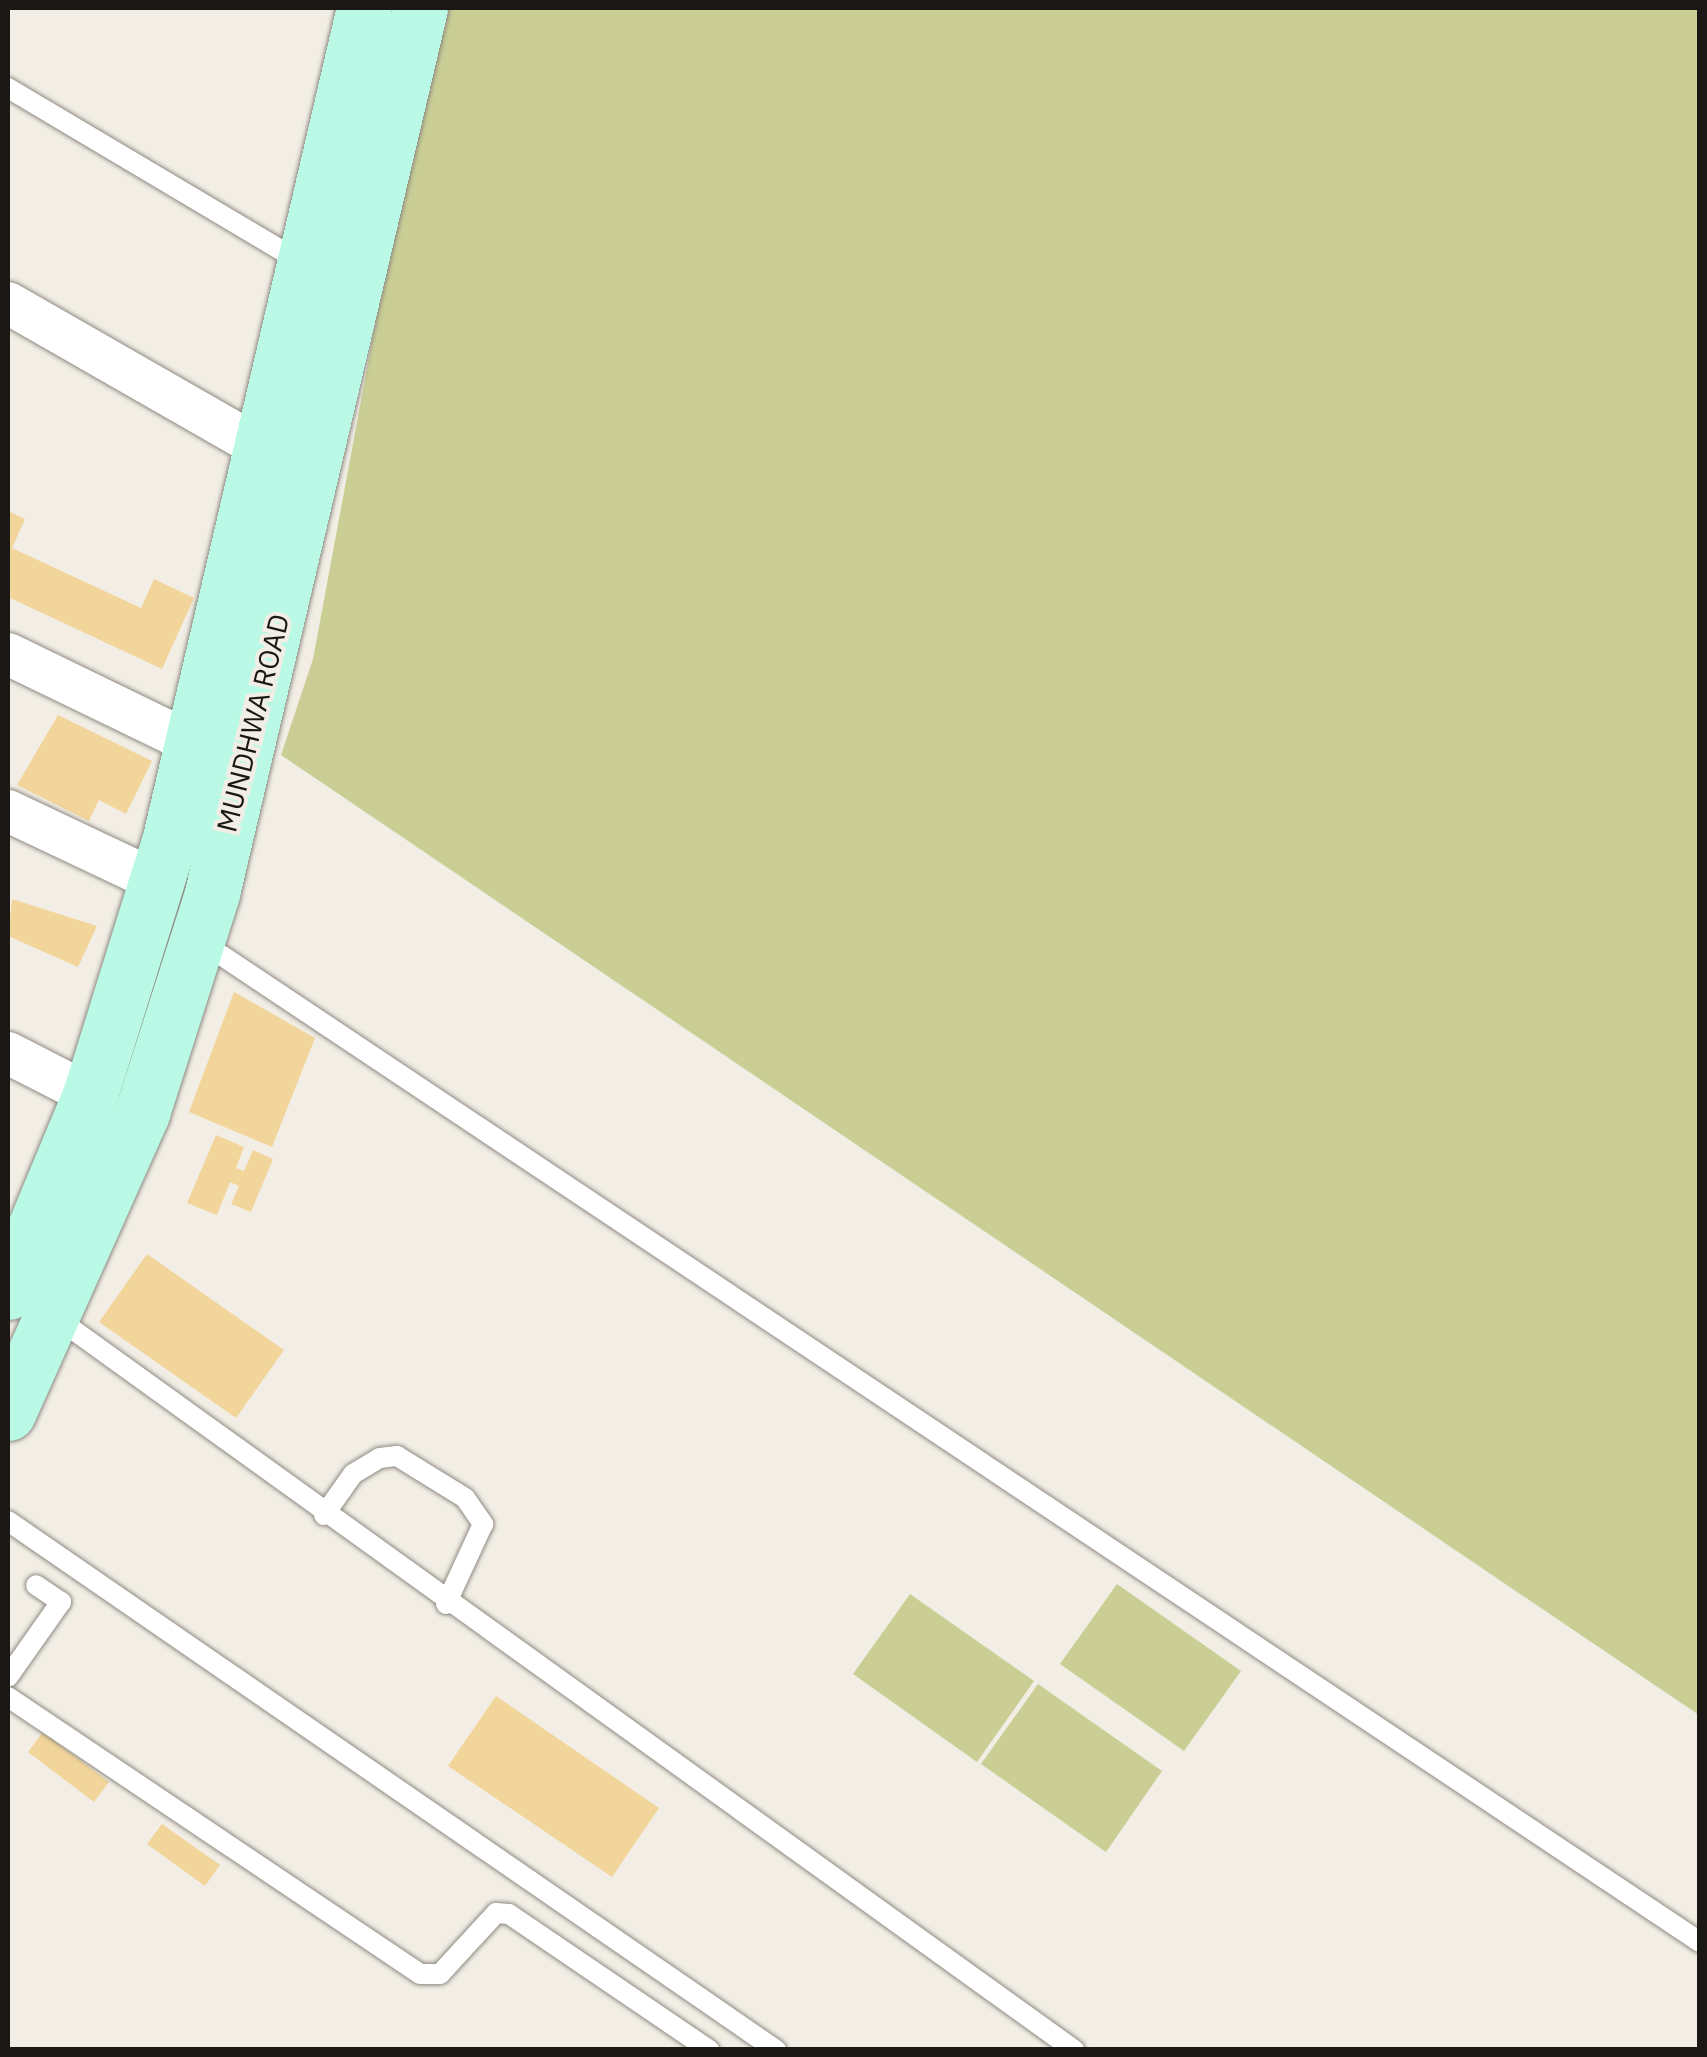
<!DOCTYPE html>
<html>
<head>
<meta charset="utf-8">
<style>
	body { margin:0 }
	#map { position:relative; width:1707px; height:2057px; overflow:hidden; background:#f2eee5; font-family:"IBM Plex Sans",sans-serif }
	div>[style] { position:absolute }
	.green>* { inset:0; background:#cace95 }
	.building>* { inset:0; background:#f2d59a }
	.roads { filter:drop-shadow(0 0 2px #8e8a82) drop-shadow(0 0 2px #8e8a82) }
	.service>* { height:20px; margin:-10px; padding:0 10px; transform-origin:10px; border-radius:10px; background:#fff }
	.minor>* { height:42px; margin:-21px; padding:0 21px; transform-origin:21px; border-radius:21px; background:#fff }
	.secondary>* { height:55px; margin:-27.5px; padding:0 27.5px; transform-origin:27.5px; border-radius:27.5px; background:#baf9e6 }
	span { translate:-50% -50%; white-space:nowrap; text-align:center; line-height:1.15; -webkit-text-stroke:8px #f2eee5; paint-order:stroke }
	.street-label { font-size:28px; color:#191815 }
	.frame { position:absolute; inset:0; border:10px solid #191815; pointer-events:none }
</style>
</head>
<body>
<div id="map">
	<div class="green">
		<i style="clip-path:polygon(434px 8px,1699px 8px,1699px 1715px,281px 755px,313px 659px)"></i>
		<i style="clip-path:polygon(1117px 1584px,1241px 1671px,1184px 1751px,1060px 1664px)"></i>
		<i style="clip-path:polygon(910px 1594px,1034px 1681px,977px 1762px,853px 1674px)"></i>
		<i style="clip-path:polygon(1038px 1684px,1162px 1771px,1106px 1852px,981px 1764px)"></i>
	</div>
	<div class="building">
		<i style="clip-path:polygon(8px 511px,25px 519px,12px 548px,141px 608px,154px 579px,194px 598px,162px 669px,8px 597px)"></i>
		<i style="clip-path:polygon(58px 715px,152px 761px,126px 814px,99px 800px,89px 821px,17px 785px)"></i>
		<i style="clip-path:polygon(12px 899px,97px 926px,78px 967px,8px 936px)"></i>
		<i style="clip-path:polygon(234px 992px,315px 1038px,272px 1147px,189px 1112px)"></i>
		<i style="clip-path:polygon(216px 1135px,244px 1147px,236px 1168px,244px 1171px,253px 1150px,273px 1159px,251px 1212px,231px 1204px,239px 1186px,230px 1182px,217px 1215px,187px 1203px)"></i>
		<i style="clip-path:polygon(147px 1254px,284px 1350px,236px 1418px,99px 1322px)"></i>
		<i style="clip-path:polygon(496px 1696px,659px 1808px,612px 1877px,448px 1766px)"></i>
		<i style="clip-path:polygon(43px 1732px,109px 1782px,94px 1802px,28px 1752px)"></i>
		<i style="clip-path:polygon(162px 1824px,220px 1865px,205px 1886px,147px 1844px)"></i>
	</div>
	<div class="roads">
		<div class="service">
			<i style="left:8px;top:88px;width:343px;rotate:30.7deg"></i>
			<i style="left:200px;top:941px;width:1803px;rotate:33.72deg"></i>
			<i style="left:54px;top:1316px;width:1257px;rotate:35.74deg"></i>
			<i style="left:324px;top:1515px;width:50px;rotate:-54.7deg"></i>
			<i style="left:353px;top:1474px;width:31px;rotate:-31deg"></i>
			<i style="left:380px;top:1458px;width:17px;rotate:-7deg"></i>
			<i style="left:397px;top:1456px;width:80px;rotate:31.7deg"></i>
			<i style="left:465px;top:1498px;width:32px;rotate:55deg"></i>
			<i style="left:483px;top:1524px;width:88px;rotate:114.8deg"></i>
			<i style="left:8px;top:1521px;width:933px;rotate:34.56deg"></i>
			<i style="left:8px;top:1677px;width:92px;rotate:-54.8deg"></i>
			<i style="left:61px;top:1602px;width:30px;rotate:-146deg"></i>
			<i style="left:8px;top:1697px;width:496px;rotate:33.9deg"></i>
			<i style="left:420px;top:1974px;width:20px"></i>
			<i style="left:440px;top:1974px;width:83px;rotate:-47.4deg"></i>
			<i style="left:496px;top:1913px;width:13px;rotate:4deg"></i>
			<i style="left:509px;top:1914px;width:242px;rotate:34.2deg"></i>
		</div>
		<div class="minor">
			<i style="left:8px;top:303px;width:294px;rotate:29.8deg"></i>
			<i style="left:8px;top:654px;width:206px;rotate:25.9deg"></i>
			<i style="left:8px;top:811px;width:166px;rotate:25.3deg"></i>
			<i style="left:8px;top:1053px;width:92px;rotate:27.1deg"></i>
		</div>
		<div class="secondary">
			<i style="left:8px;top:1292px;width:213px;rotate:-67.4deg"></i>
			<i style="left:90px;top:1095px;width:265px;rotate:-72.7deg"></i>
			<i style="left:169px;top:842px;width:856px;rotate:-76.84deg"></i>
			<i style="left:8px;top:1413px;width:329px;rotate:-65.9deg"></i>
			<i style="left:142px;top:1113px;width:231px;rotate:-72.3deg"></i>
			<i style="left:212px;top:893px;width:909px;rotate:-76.77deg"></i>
		</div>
	</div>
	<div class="street-label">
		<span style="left:253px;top:723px;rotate:-76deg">MUNDHWA ROAD</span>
	</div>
	<div class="frame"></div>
</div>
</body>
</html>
